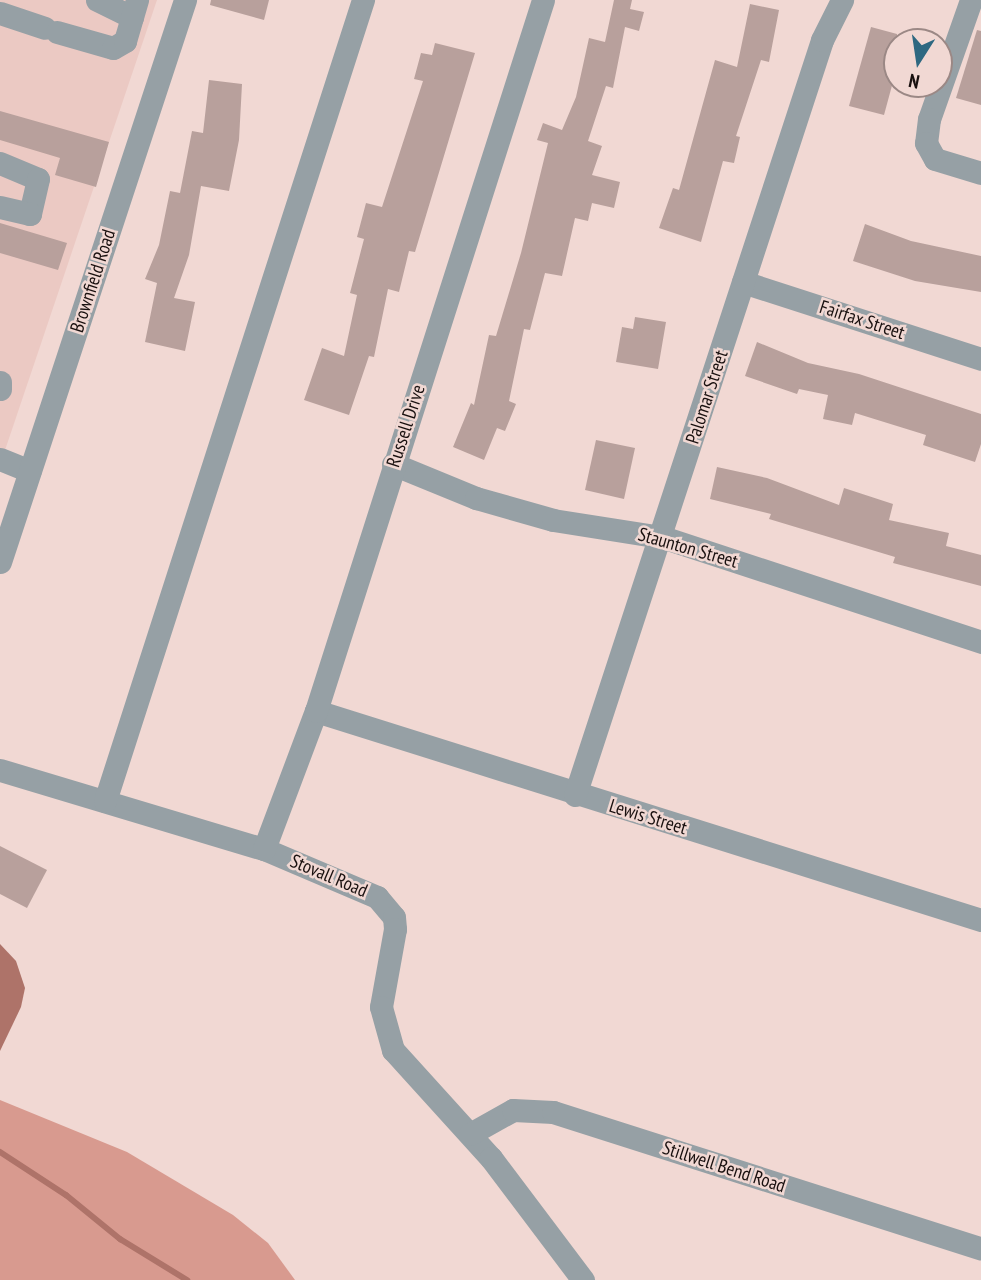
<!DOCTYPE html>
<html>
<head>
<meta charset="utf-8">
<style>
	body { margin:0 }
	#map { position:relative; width:981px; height:1280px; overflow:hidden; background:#f1d8d3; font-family:"PT Sans Narrow",sans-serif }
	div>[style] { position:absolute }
	.built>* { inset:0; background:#ebc9c3 }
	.forest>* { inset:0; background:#d89a8f }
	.water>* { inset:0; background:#ae7369 }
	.stream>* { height:6px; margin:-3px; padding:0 3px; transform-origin:3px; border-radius:3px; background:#ae7369 }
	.building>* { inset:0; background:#b8a09c }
	.minor>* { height:23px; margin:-11.5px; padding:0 11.5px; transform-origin:11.5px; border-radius:11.5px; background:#96a0a5 }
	span { translate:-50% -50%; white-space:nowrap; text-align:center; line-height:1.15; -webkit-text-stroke:5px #f1d8d3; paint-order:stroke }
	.street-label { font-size:19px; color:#19100f }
	.north { position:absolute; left:883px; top:28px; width:70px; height:70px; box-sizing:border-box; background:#f1d8d3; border:2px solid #9b8885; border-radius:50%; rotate:192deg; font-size:19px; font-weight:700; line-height:28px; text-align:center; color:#19100f }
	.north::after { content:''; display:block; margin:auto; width:24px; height:32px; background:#2e6881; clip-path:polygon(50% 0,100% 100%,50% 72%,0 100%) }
</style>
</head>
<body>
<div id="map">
	<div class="built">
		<i style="clip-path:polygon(0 0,157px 0,0 465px)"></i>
	</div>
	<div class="forest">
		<i style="clip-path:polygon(0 1100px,127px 1152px,233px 1215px,268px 1243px,295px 1280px,0 1280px)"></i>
	</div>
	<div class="water">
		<i style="clip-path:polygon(0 944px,16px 961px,25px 988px,21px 1007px,0 1051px)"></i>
	</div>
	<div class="stream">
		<i style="left:0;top:1152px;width:79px;rotate:33.1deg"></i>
		<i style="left:66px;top:1195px;width:70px;rotate:39.2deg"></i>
		<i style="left:120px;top:1239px;width:79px;rotate:31.5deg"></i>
	</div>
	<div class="building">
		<i style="clip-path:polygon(211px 0,269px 0,264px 20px,210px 5px)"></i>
		<i style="clip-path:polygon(614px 0,632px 0,630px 9px,644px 12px,639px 31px,625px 27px,613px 88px,606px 86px,588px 141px,602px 146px,592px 175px,620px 182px,614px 208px,592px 203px,588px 221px,575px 218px,562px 276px,545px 273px,530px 330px,524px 329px,509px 401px,516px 404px,505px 431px,497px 428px,484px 460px,453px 447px,471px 403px,474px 405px,489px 335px,496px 336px,521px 253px,548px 143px,537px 140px,543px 123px,562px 130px,576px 97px,589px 38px,605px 42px)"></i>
		<i style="clip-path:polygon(750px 4px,779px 10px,769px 62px,761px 60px,736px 136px,740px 137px,734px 163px,723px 161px,701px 242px,659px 228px,673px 188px,679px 190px,715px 60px,737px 67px)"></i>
		<i style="clip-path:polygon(871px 27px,897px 34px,897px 67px,884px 115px,849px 106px)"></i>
		<i style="clip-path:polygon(977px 30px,981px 31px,981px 105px,956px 98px)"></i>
		<i style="clip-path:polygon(435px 43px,475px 53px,415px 252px,409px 251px,399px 292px,388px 289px,374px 357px,369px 356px,349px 415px,304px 400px,322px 348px,344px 356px,357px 295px,350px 293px,364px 239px,357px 237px,366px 203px,382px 207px,423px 81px,414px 79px,421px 53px,432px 55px)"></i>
		<i style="clip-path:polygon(209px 80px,242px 84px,239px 140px,229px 191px,201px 186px,189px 255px,174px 298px,195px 302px,185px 351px,145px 342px,157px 283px,145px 279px,159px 245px,170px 191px,180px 193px,192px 131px,203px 133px)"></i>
		<i style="clip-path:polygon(0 111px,109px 142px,96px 187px,55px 175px,60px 158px,0 140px)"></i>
		<i style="clip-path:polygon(0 223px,67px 243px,58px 270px,0 253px)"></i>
		<i style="clip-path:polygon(865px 224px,911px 241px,981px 256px,981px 292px,915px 281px,853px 261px)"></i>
		<i style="clip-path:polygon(635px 317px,666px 322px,658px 369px,616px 362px,622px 327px,633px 329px)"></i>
		<i style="clip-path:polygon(757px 342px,808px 363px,859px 374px,981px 414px,981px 444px,975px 462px,923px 445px,926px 435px,855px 413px,852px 425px,823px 419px,828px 395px,799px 389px,797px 394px,745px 376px)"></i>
		<i style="clip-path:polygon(596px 440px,635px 448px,624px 499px,585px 490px)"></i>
		<i style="clip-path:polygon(717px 467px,767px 478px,839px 505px,844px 488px,893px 504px,889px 520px,949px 533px,946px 546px,981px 555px,981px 586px,893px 563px,895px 557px,769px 519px,771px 514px,710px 499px)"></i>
		<i style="clip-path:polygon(0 846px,47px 870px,27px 908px,0 894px)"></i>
	</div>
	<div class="minor">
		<i style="left:97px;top:0;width:39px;rotate:26deg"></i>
		<i style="left:971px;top:0;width:126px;rotate:109.4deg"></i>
		<i style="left:929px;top:119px;width:24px;rotate:97deg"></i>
		<i style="left:926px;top:143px;width:18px;rotate:61deg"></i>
		<i style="left:935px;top:159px;width:48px;rotate:16.9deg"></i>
		<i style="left:0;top:13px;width:47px;rotate:18.4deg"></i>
		<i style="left:57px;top:32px;width:58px;rotate:15.9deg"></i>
		<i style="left:113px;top:48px;width:14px;rotate:-30deg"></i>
		<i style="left:125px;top:41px;width:43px;rotate:-73.7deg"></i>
		<i style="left:0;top:163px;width:41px;rotate:22.8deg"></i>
		<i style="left:38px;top:179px;width:36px;rotate:103deg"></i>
		<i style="left:30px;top:214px;width:31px;rotate:-167deg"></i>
		<i style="left:743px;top:282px;width:250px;rotate:17.9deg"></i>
		<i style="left:0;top:382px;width:7px;rotate:90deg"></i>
		<i style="left:0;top:459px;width:32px;rotate:22deg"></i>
		<i style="left:393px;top:464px;width:90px;rotate:22.3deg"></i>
		<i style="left:476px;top:498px;width:80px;rotate:15.9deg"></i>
		<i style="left:553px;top:520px;width:110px;rotate:8.9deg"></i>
		<i style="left:662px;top:537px;width:336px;rotate:18.2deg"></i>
		<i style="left:0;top:562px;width:592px;rotate:-71.78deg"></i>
		<i style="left:316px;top:711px;width:697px;rotate:17.45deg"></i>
		<i style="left:0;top:770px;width:276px;rotate:16.7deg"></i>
		<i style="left:264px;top:849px;width:123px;rotate:23deg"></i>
		<i style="left:377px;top:897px;width:26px;rotate:50deg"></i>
		<i style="left:394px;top:917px;width:12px;rotate:85deg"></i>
		<i style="left:395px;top:929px;width:79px;rotate:100.2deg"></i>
		<i style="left:381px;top:1007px;width:45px;rotate:74.4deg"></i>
		<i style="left:393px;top:1050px;width:146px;rotate:47.8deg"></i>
		<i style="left:491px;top:1158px;width:153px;rotate:53deg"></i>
		<i style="left:575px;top:795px;width:794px;rotate:-71.88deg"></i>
		<i style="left:822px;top:40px;width:45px;rotate:-63.4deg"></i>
		<i style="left:105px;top:801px;width:842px;rotate:-72.15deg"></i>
		<i style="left:264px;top:849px;width:147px;rotate:-69.4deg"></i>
		<i style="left:316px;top:711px;width:746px;rotate:-72.29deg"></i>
		<i style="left:470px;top:1134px;width:49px;rotate:-29.2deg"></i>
		<i style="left:513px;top:1110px;width:40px;rotate:2.9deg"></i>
		<i style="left:553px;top:1112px;width:449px;rotate:17.7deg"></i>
	</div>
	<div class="street-label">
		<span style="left:93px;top:281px;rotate:-72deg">Brownfield Road</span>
		<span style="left:862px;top:320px;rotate:18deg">Fairfax Street</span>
		<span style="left:707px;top:397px;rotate:-72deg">Palomar Street</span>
		<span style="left:406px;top:426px;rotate:-72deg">Russell Drive</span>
		<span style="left:688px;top:548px;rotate:16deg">Staunton Street</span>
		<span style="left:648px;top:817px;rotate:17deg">Lewis Street</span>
		<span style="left:329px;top:876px;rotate:23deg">Stovall Road</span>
		<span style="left:724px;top:1167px;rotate:18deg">Stillwell Bend Road</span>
	</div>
	<div class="north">N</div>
</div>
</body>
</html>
